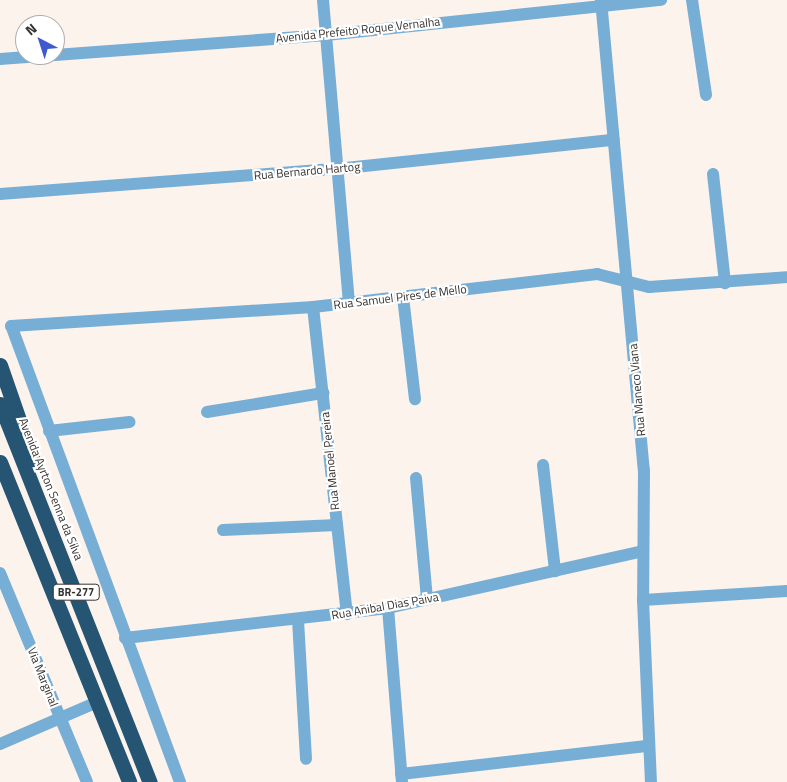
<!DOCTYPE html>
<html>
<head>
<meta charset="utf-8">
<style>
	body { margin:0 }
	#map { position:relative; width:787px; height:782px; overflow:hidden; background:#fdf3ed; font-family:"Titillium Web",sans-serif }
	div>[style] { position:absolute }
	.minor>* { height:12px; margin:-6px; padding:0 6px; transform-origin:6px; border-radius:6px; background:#77aed5 }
	.highway>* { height:15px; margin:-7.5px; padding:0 7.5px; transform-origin:7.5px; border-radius:7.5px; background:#255573 }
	span { translate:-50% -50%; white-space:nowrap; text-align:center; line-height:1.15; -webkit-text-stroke:4.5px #fff; paint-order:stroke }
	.shield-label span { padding:1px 4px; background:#fff; border:1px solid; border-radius:4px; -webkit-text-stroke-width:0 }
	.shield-label { font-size:11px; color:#36322f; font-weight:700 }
	.street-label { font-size:12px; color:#36322f }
	.north { position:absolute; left:15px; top:15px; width:50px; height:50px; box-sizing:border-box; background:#fff; border:1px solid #afadac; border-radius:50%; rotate:320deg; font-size:14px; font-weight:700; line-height:20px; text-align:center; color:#36322f }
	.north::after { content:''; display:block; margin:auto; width:18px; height:22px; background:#3f5acd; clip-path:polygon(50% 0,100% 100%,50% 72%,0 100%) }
</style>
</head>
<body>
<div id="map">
	<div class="minor">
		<i style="left:323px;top:0;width:304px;rotate:85.1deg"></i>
		<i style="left:601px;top:0;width:472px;rotate:84.8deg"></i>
		<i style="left:644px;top:470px;width:130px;rotate:90.4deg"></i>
		<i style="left:643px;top:600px;width:182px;rotate:87.5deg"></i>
		<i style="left:692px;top:0;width:96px;rotate:81.6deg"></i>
		<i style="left:55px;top:55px;width:272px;rotate:-4.2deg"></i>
		<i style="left:326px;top:35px;width:337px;rotate:-6deg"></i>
		<i style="left:0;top:59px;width:54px;rotate:-4.2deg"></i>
		<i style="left:713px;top:174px;width:110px;rotate:83.7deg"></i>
		<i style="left:0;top:194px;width:337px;rotate:-4.3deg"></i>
		<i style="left:336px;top:169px;width:279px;rotate:-6deg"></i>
		<i style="left:403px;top:297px;width:103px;rotate:83.3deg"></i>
		<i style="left:313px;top:307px;width:309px;rotate:83.7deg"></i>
		<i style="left:207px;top:412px;width:118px;rotate:-9.3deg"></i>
		<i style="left:49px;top:431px;width:81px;rotate:-6.4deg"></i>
		<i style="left:543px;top:465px;width:107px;rotate:83.5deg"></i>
		<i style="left:416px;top:478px;width:121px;rotate:84.8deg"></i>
		<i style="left:223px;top:530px;width:114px;rotate:-2.5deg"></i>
		<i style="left:0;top:573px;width:226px;rotate:67.4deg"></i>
		<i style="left:643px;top:600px;width:144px;rotate:-3.6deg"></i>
		<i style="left:388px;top:608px;width:175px;rotate:85.4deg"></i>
		<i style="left:298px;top:620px;width:139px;rotate:86.7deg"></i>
		<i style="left:125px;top:638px;width:265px;rotate:-6.5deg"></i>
		<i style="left:388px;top:608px;width:260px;rotate:-12.6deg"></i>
		<i style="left:0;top:744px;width:106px;rotate:-23.4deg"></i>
		<i style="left:401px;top:774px;width:249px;rotate:-6.5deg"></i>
		<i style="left:180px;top:782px;width:486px;rotate:-110.3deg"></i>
		<i style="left:11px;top:326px;width:303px;rotate:-3.6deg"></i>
		<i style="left:313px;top:307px;width:286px;rotate:-6.6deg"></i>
		<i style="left:597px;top:274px;width:54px;rotate:14deg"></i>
		<i style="left:649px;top:287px;width:138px;rotate:-4.1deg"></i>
	</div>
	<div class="highway">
		<i style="left:0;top:365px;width:104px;rotate:70.9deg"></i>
		<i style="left:0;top:404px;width:407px;rotate:68.4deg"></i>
		<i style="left:0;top:462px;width:345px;rotate:68deg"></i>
	</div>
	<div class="shield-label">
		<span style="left:76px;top:592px">BR-277</span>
	</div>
	<div class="street-label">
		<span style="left:358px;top:30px;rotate:-6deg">Avenida Prefeito Roque Vernalha</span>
		<span style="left:307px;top:171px;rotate:-5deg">Rua Bernardo Hartog</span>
		<span style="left:400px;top:297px;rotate:-7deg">Rua Samuel Pires de Mello</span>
		<span style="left:637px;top:390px;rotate:-95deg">Rua Maneco Viana</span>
		<span style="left:330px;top:461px;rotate:-96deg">Rua Manoel Pereira</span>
		<span style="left:51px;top:489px;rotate:68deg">Avenida Ayrton Senna da Silva</span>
		<span style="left:385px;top:606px;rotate:-10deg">Rua Anibal Dias Paiva</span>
		<span style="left:43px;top:677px;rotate:68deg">Via Marginal</span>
	</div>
	<div class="north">N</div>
</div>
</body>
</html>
